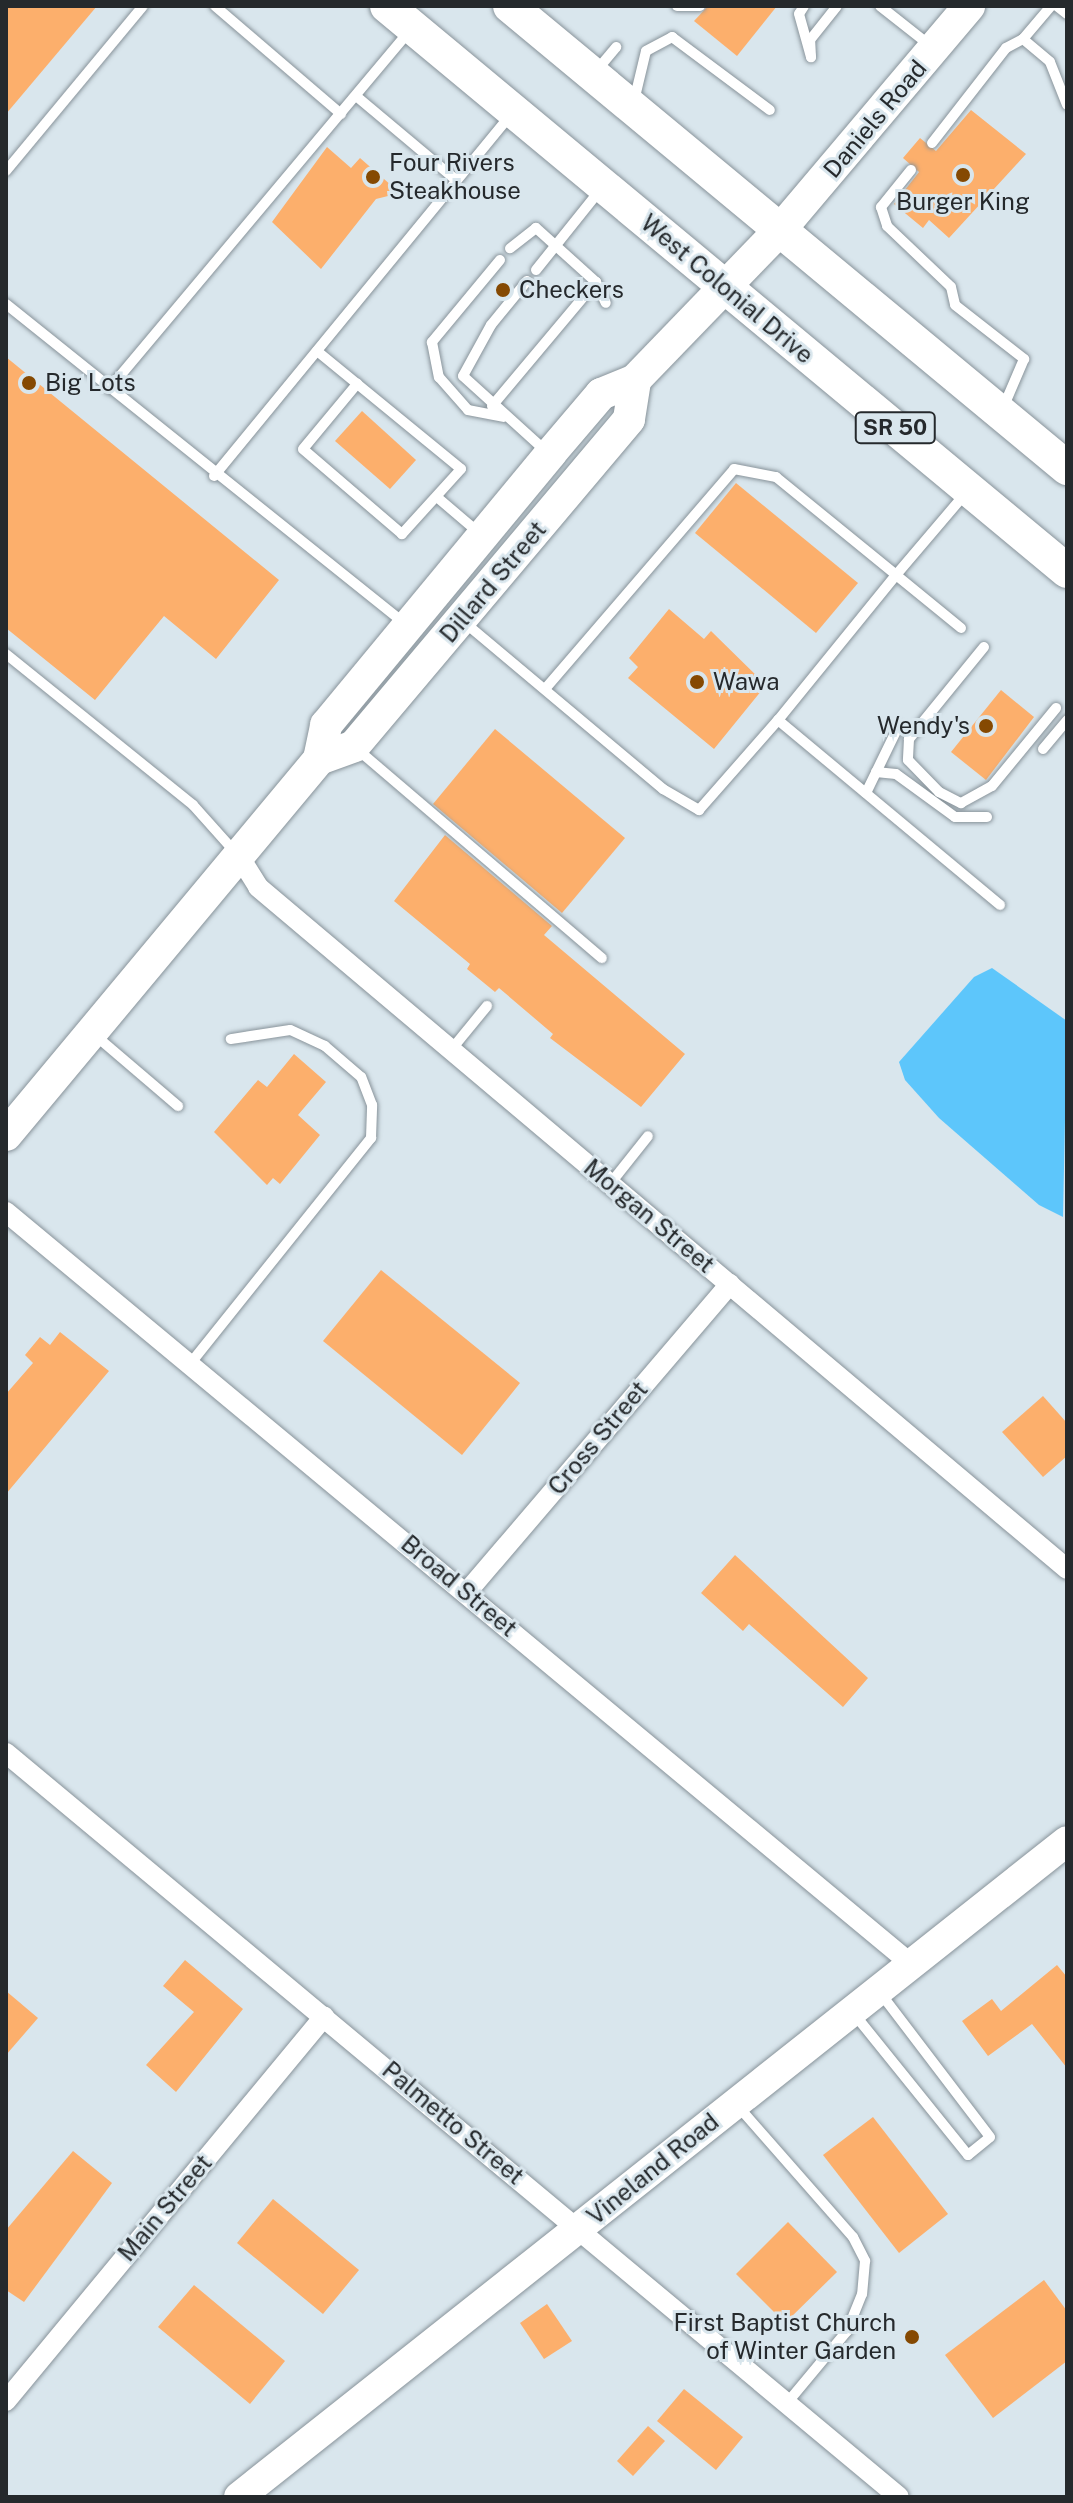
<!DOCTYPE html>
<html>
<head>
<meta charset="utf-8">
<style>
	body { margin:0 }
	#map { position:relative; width:1073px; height:2503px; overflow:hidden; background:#d9e6ed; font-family:"Public Sans",sans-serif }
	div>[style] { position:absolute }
	.water>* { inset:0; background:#5dc6fb }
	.building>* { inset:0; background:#fcaf6c }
	.roads { filter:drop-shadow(0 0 2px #88939a) drop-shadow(0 0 2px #88939a) }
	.service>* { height:10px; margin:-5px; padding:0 5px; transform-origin:5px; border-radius:5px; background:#fff }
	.minor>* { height:20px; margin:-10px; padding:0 10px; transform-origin:10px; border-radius:10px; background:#fff }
	.secondary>* { height:30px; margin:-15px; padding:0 15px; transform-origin:15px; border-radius:15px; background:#fff }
	.primary>* { height:32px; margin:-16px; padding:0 16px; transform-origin:16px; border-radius:16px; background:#fff }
	.trunk>* { height:34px; margin:-17px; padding:0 17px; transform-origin:17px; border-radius:17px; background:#fff }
	.dots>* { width:22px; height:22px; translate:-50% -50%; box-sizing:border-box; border:4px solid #d9e6ed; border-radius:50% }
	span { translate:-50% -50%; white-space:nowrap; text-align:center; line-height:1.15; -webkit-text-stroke:6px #d9e6ed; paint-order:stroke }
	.shield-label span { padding:2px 6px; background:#d9e6ed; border:2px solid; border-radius:6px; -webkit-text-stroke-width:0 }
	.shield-label { font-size:22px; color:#25292c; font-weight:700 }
	.street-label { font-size:24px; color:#25292c }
	.poi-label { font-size:24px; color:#25292c }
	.left { translate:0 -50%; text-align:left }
	.right { translate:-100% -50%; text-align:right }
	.frame { position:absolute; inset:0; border:8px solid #25292c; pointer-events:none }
</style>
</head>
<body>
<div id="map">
	<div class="water">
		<i style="clip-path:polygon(992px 968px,1067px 1021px,1063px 1217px,1039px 1205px,939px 1118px,905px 1080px,899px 1062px,974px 977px)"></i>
	</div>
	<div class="building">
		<i style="clip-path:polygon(6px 6px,97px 6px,6px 114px)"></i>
		<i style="clip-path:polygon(708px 6px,777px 6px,737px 56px,694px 21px)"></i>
		<i style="clip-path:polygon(971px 110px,1026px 154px,949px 238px,929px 220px,923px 228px,894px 204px,919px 172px,903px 158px,920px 138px,936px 151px)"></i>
		<i style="clip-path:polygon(327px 147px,351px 168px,360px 158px,400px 193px,376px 199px,321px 269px,272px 222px)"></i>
		<i style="clip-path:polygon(6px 357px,279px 580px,216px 659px,164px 616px,95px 700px,6px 628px)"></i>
		<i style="clip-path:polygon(362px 411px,416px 460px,390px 489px,335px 441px)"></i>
		<i style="clip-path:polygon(736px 483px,858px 583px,816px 633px,695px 533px)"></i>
		<i style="clip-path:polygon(669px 609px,704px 639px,711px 631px,766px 685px,714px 749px,628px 678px,638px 667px,629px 658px)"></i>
		<i style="clip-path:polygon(1001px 690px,1034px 717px,986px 780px,951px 752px)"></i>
		<i style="clip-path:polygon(495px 729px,625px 838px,562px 913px,433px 804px)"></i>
		<i style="clip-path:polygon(445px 835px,552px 926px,544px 935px,685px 1054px,641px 1107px,550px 1038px,553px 1034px,499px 988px,495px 992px,467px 969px,470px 964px,394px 901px)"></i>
		<i style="clip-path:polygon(294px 1054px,326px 1082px,298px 1115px,320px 1135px,280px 1184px,273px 1178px,267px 1185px,214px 1132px,258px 1080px,267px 1087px)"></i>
		<i style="clip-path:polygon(381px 1270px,520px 1383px,462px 1455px,323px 1341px)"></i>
		<i style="clip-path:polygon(60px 1332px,109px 1371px,6px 1494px,6px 1394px,33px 1363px,25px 1355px,40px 1337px,50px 1345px)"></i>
		<i style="clip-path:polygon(1043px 1396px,1067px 1423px,1067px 1456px,1043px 1477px,1002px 1432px)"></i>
		<i style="clip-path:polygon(735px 1555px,868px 1678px,843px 1707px,749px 1624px,743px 1631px,701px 1593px)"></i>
		<i style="clip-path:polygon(185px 1960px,243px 2009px,176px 2092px,146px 2065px,194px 2012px,163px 1986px)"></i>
		<i style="clip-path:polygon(1057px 1965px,1067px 1977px,1067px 2068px,1032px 2024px,988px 2056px,962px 2021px,992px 1999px,1001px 2011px)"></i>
		<i style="clip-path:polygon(6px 1991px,38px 2018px,6px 2055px)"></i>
		<i style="clip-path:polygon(873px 2117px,948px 2214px,899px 2253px,823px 2155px)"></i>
		<i style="clip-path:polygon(73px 2151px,112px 2183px,24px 2302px,6px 2290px,6px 2230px)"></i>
		<i style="clip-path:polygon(273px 2199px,359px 2270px,323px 2314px,237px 2243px)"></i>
		<i style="clip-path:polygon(788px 2222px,837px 2272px,785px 2323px,736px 2274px)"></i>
		<i style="clip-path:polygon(1044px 2280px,1067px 2311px,1067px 2361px,993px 2418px,945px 2355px)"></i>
		<i style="clip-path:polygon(194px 2285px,285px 2361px,250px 2404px,158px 2327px)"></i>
		<i style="clip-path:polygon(547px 2304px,572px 2341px,544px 2359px,520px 2323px)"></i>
		<i style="clip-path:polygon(684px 2389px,743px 2437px,716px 2470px,657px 2421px)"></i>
		<i style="clip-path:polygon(648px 2426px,665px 2441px,633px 2476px,617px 2461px)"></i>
	</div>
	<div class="roads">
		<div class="service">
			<i style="left:215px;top:6px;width:166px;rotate:40.6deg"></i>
			<i style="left:677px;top:6px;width:23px"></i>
			<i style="left:804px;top:6px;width:9px;rotate:122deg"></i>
			<i style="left:799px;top:14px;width:45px;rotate:74.4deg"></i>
			<i style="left:811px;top:57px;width:17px;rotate:-93deg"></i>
			<i style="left:810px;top:40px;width:43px;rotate:-51.5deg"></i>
			<i style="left:880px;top:6px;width:66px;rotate:38.3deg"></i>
			<i style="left:1057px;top:6px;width:13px;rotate:39deg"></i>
			<i style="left:1023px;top:39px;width:43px;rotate:-49.7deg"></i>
			<i style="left:597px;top:70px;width:30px;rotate:-50deg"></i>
			<i style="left:356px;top:96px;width:131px;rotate:40deg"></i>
			<i style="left:634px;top:101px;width:51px;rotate:-76.5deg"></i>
			<i style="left:646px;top:51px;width:30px;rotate:-28deg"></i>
			<i style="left:672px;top:37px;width:122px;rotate:36.7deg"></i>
			<i style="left:932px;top:143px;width:120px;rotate:-52.1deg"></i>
			<i style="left:1006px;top:48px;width:19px;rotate:-28deg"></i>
			<i style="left:1023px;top:39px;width:35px;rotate:40deg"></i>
			<i style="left:1050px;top:62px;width:46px;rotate:68.4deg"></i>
			<i style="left:911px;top:170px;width:48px;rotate:129deg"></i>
			<i style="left:881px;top:207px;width:20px;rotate:72deg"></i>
			<i style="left:887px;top:226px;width:88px;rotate:43.6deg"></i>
			<i style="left:951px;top:287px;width:18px;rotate:77deg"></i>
			<i style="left:955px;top:305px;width:88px;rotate:38deg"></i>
			<i style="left:1024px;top:359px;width:53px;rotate:113.2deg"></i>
			<i style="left:6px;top:171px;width:214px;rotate:-50.3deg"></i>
			<i style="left:500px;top:260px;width:107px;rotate:129.7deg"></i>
			<i style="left:432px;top:342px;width:36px;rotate:79deg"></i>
			<i style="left:439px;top:377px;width:44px;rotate:48.7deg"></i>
			<i style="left:468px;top:410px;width:36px;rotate:11deg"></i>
			<i style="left:536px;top:270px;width:102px;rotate:-51.3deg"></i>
			<i style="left:527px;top:281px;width:57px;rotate:129.3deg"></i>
			<i style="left:491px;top:325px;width:58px;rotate:118.8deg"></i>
			<i style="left:463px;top:376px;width:115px;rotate:42.2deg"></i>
			<i style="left:596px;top:282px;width:23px;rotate:65deg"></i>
			<i style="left:6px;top:304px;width:510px;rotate:38.71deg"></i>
			<i style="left:317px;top:351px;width:186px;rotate:39.3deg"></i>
			<i style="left:461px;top:469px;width:88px;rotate:132.2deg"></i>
			<i style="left:402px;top:534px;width:130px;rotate:-139.4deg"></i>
			<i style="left:303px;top:449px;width:85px;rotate:-50.3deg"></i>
			<i style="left:109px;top:389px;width:466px;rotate:-50deg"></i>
			<i style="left:492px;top:406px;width:162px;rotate:-50deg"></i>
			<i style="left:596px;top:282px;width:81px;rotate:-138deg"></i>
			<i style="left:536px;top:228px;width:33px;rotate:142deg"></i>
			<i style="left:214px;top:476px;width:466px;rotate:-50.6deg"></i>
			<i style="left:438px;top:498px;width:54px;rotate:40.5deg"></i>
			<i style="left:464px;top:622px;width:260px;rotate:40deg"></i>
			<i style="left:663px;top:789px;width:42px;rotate:30.3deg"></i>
			<i style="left:699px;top:810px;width:120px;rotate:-48.7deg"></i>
			<i style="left:778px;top:720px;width:289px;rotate:39.8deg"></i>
			<i style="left:961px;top:628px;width:84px;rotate:-140.8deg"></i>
			<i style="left:896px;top:575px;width:106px;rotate:-49.6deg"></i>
			<i style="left:984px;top:647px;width:119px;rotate:129.2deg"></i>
			<i style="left:909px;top:739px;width:21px;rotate:93deg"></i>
			<i style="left:908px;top:760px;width:45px;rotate:45.9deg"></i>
			<i style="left:939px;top:792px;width:25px;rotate:27deg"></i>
			<i style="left:961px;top:803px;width:35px;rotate:-29deg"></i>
			<i style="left:992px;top:786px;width:101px;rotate:-50.6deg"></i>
			<i style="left:6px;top:654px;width:240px;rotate:38.9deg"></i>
			<i style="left:193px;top:805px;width:63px;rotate:48.2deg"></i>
			<i style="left:545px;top:689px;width:290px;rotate:-49.3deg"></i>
			<i style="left:734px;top:469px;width:43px;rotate:10.8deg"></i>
			<i style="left:776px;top:477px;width:155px;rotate:39.2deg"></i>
			<i style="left:896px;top:575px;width:187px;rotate:129.1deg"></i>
			<i style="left:357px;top:749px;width:322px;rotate:40.5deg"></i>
			<i style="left:1043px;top:749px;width:38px;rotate:-50deg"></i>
			<i style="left:876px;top:772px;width:20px;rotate:6deg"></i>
			<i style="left:896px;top:774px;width:73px;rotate:36.1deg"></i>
			<i style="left:955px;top:817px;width:32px"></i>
			<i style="left:866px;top:793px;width:73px;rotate:-64.1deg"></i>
			<i style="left:96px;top:1036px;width:108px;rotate:40.5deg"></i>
			<i style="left:451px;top:1050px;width:57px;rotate:-50.7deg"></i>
			<i style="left:610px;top:1184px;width:61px;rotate:-51.6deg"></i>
			<i style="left:190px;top:1364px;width:290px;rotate:-51.3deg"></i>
			<i style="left:371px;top:1138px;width:33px;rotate:-88deg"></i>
			<i style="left:372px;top:1105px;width:30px;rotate:-111deg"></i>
			<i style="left:361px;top:1077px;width:48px;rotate:-139.3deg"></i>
			<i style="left:325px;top:1046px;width:38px;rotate:-155deg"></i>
			<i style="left:290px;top:1030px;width:60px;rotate:171.3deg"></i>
			<i style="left:855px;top:2015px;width:180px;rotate:51.1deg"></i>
			<i style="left:968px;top:2155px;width:28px;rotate:-39deg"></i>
			<i style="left:990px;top:2137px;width:180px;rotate:-127.3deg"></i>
			<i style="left:737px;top:2105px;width:176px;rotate:48.7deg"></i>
			<i style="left:853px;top:2237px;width:27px;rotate:63deg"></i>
			<i style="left:865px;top:2261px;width:33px;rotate:95deg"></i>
			<i style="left:862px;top:2294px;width:40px;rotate:112deg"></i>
			<i style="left:847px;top:2331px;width:94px;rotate:129.8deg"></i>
		</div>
		<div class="minor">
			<i style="left:239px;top:856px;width:36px;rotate:58deg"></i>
			<i style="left:258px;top:887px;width:1058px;rotate:40.13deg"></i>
			<i style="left:6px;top:1212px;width:1175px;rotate:39.72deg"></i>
			<i style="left:467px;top:1592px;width:405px;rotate:-49.5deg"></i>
			<i style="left:6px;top:1753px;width:1162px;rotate:39.8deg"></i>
			<i style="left:6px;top:2401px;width:499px;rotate:-50.4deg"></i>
		</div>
		<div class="secondary">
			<i style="left:239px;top:2497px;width:1056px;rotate:-38.39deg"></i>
		</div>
		<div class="primary">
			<i style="left:319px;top:759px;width:37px;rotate:-20deg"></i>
			<i style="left:354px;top:746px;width:427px;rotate:-49.9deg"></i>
			<i style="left:629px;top:419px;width:39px;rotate:-81deg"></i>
			<i style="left:6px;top:1135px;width:489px;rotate:-50.2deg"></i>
			<i style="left:319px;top:759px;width:35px;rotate:-78deg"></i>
			<i style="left:326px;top:725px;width:352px;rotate:-50.4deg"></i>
			<i style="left:550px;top:454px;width:79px;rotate:-49.6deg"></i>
			<i style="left:601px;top:394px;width:37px;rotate:-22deg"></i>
			<i style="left:635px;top:380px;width:209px;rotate:-46deg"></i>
			<i style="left:780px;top:230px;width:293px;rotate:-49.8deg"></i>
		</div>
		<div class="trunk">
			<i style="left:387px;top:6px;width:884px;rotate:39.72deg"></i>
			<i style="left:510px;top:6px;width:724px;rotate:39.67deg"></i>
		</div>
	</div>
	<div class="dots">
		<i style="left:963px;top:175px;background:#854902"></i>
		<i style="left:373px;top:177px;background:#854902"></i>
		<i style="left:503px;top:290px;background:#854902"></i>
		<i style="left:29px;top:383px;background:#854902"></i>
		<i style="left:697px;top:682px;background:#854902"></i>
		<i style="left:986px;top:726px;background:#854902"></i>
		<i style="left:912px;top:2337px;background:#854902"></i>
	</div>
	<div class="shield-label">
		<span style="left:895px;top:428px">SR 50</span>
	</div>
	<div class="street-label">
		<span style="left:875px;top:119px;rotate:-50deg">Daniels Road</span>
		<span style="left:727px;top:289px;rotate:40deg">West Colonial Drive</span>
		<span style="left:493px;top:582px;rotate:-50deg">Dillard Street</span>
		<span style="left:649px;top:1216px;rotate:40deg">Morgan Street</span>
		<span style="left:598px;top:1438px;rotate:-50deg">Cross Street</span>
		<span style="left:459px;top:1586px;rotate:40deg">Broad Street</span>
		<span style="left:453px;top:2123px;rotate:40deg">Palmetto Street</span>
		<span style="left:653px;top:2169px;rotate:-39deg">Vineland Road</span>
		<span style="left:165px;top:2208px;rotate:-50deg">Main Street</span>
	</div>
	<div class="poi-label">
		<span class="left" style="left:389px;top:177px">Four Rivers<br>Steakhouse</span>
		<span style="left:963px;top:202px">Burger King</span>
		<span class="left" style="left:519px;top:290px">Checkers</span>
		<span class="left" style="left:45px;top:383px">Big Lots</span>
		<span class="left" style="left:713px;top:682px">Wawa</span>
		<span class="right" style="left:970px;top:726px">Wendy's</span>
		<span class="right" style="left:896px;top:2337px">First Baptist Church<br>of Winter Garden</span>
	</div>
	<div class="frame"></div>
</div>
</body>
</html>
